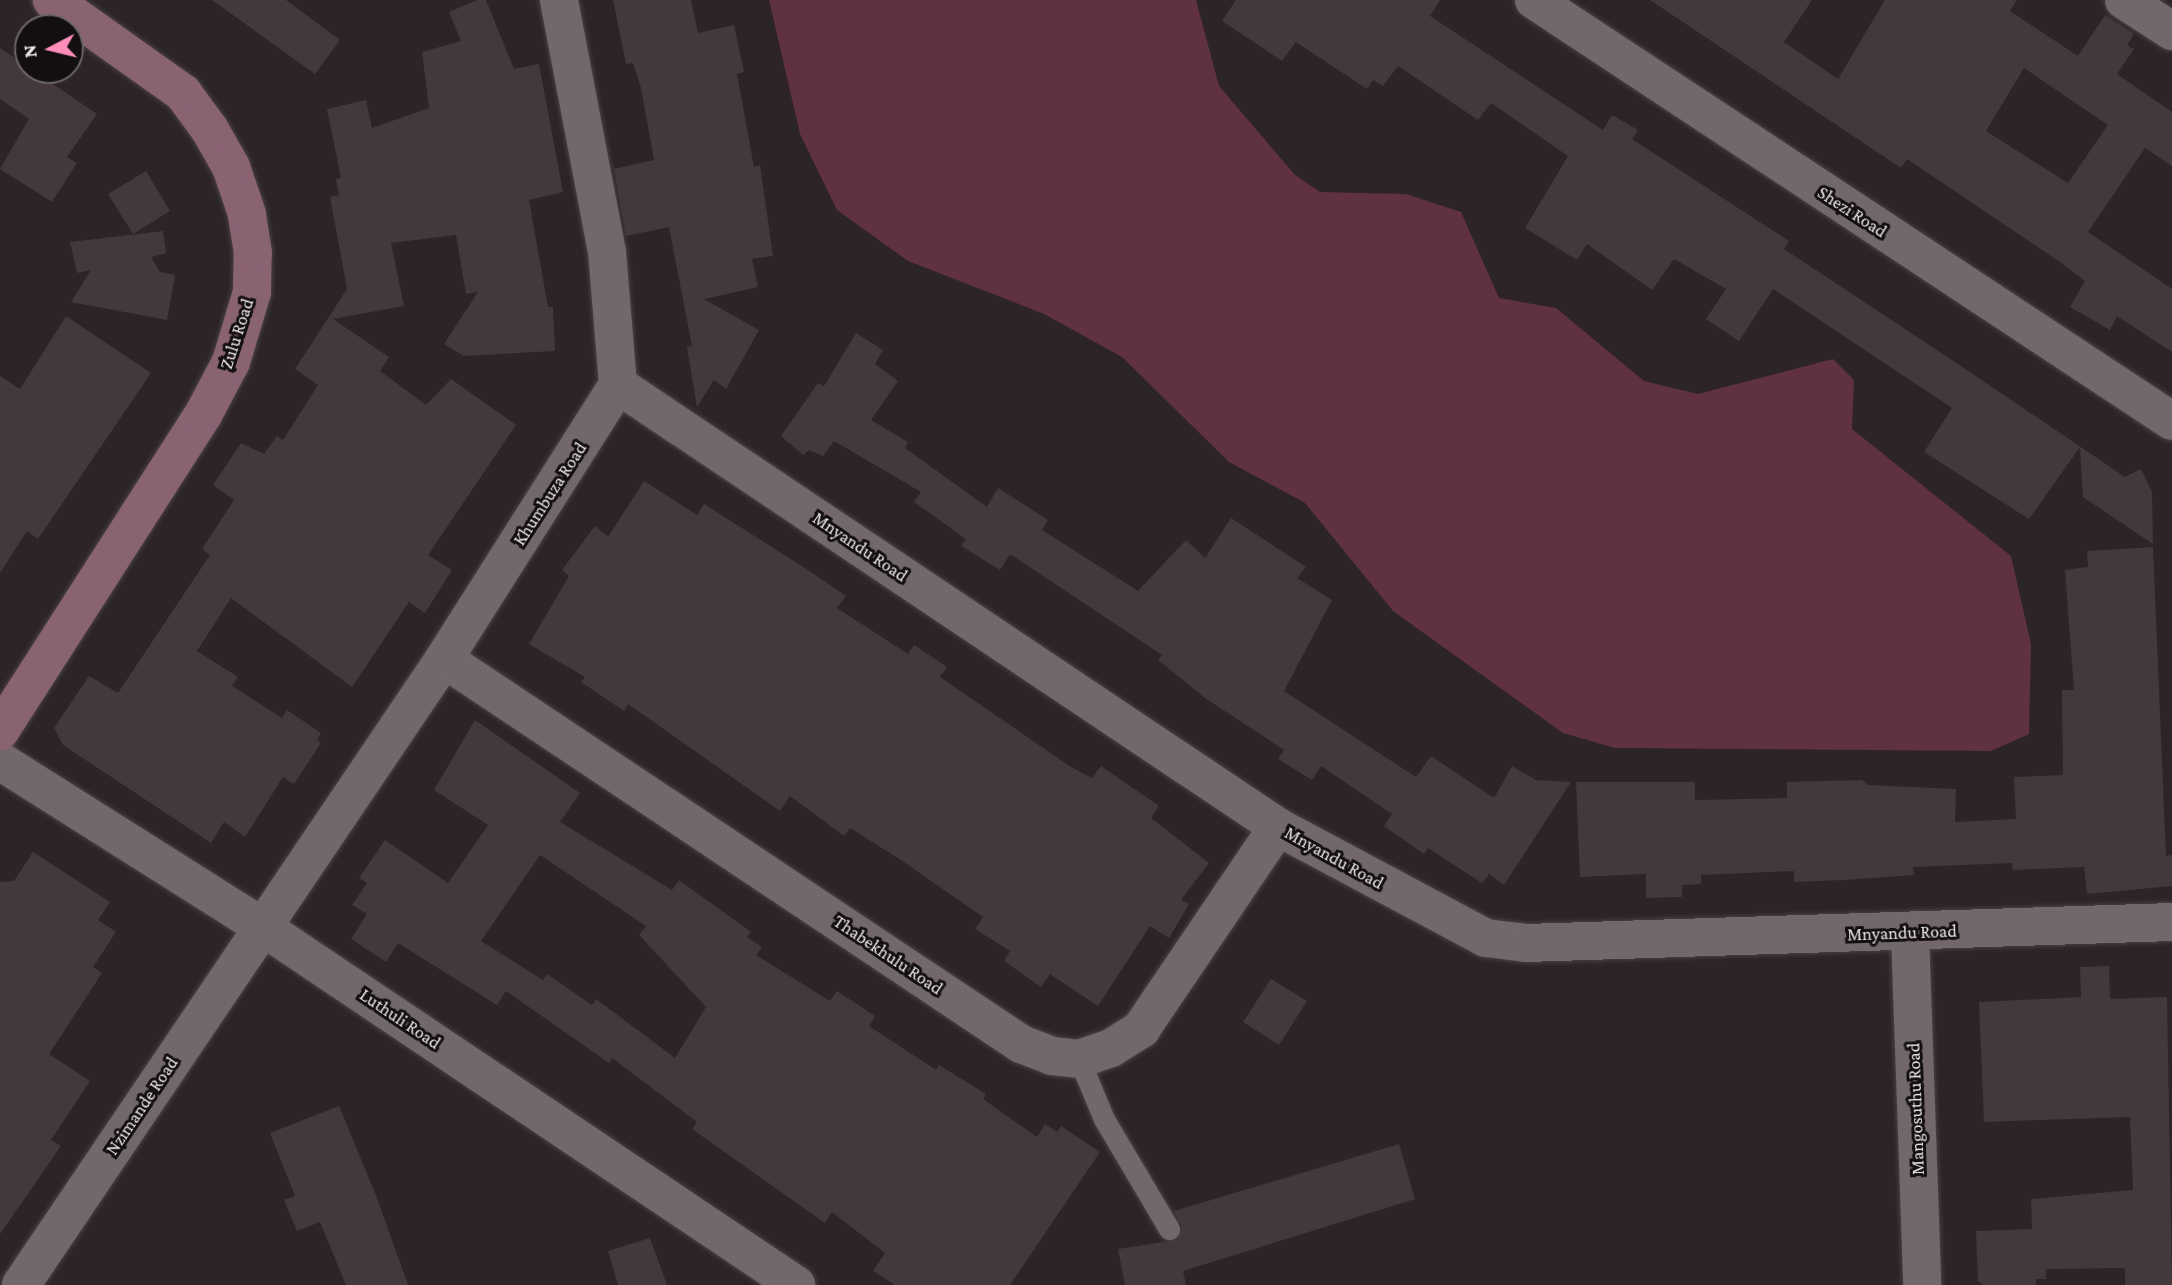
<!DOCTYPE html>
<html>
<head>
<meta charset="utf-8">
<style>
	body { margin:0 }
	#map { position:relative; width:2172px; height:1285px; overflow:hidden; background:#2d2427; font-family:"Crimson Pro",serif }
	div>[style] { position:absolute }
	.green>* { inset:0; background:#5f3143 }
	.building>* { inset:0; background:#43393c }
	.roads { filter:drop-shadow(0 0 2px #494144) drop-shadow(0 0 2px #494144) }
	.lane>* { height:21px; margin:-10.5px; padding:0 10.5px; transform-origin:10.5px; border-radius:10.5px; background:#72676b }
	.street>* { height:38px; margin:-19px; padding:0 19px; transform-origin:19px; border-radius:19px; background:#72676b }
	.secondary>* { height:38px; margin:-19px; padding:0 19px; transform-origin:19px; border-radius:19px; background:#8a6373 }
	span { translate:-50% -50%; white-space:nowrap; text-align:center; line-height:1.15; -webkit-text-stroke:6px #130f10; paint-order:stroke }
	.street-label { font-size:18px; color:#eee7e9 }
	.north { position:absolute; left:14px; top:14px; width:70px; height:70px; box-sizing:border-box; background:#130f10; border:2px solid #6b6567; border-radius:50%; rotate:263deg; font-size:19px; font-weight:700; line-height:28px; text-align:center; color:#eee7e9 }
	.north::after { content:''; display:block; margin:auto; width:24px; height:32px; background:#ff8ebb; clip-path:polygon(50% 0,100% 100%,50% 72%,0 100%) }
</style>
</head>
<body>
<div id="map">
	<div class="green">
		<i style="clip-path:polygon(769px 0,1196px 0,1219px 86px,1295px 175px,1320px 192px,1406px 194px,1461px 212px,1499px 298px,1556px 308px,1644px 381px,1698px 394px,1833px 359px,1854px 380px,1852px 429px,2011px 556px,2031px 644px,2029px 734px,1991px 751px,1615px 748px,1563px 733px,1393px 611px,1305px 503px,1229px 462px,1122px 357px,1044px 314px,908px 261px,837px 210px,800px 134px)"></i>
	</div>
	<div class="building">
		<i style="clip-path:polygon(212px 0,286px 0,340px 40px,315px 74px)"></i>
		<i style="clip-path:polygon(477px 0,486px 0,514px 69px,539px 64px,563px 192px,529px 200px,548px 307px,553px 307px,555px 351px,464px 356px,444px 344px,478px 292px,466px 294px,456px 235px,391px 243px,404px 306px,333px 319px,389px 357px,380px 371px,426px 405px,451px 379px,516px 425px,428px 555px,452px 570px,425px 613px,409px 602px,352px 687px,231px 598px,197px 651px,238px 677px,232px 686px,282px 718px,287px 710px,321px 733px,317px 740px,321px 743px,294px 784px,283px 777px,245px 837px,224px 822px,211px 843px,63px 745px,54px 728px,89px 676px,118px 693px,210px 555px,202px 549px,234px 500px,213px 485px,241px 443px,264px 454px,277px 436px,283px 440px,318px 385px,295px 369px,347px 289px,330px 197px,339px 195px,336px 179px,341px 178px,327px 109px,366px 100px,372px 128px,429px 108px,422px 52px,461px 41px,449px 12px)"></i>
		<i style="clip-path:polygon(613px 0,691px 0,698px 33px,734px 25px,744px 72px,737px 74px,754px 167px,760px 165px,773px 256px,752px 259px,758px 287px,704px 299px,759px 330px,726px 389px,714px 380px,697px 407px,687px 347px,692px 346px,669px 227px,626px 236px,614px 169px,654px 160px,641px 88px,633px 63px,626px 64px)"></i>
		<i style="clip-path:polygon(1236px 0,1440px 0,1430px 16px,1603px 130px,1612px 115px,1638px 130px,1632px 139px,1789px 241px,1784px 249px,1955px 362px,2125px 477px,2141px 469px,2152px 492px,2153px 544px,2083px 497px,2080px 447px,2029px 519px,1924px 452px,1952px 408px,1773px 289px,1739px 341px,1706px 319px,1726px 289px,1674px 259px,1652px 290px,1587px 244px,1577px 260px,1525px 228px,1568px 156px,1491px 103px,1478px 120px,1398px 66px,1383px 86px,1373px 80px,1367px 89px,1296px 42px,1282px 61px,1222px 21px)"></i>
		<i style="clip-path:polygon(evenodd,1650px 0,1812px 0,1784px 42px,1838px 79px,1885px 0,2017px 0,2010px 11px,2078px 56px,2105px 15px,2134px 34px,2127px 45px,2134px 49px,2117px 74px,2172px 112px,2172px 166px,2145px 148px,2088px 232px,2172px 289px,2172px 352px,2117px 316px,2110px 330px,2070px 307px,2085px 281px,2060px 262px,1907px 159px,1901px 168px,1650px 0,2024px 68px,2108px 125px,2068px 183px,1986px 131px,2024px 68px)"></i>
		<i style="clip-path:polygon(0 48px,97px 114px,67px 157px,77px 163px,52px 202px,0 169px,29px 119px,0 99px)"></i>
		<i style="clip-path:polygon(146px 171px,170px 211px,133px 234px,108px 194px)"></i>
		<i style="clip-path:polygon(163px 231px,166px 253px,151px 257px,160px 272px,175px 275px,167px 320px,71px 302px,91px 270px,77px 273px,70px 242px)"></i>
		<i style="clip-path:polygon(66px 316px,151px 373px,38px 539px,27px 531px,0 573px,0 376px,20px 389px)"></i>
		<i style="clip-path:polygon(856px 333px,883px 350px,875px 364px,898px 381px,871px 420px,908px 442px,905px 448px,987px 507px,998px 488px,1048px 520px,1042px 530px,1138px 591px,1186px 540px,1205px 558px,1231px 518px,1306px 567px,1297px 578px,1332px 600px,1284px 691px,1416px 777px,1431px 756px,1494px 798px,1512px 766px,1536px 780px,1571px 782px,1504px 885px,1489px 874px,1482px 883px,1428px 848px,1424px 854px,1384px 826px,1392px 814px,1321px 766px,1312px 780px,1278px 759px,1284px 750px,1205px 698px,1158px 660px,1162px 655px,1010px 554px,1000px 570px,961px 546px,966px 539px,914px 502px,921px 492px,834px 441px,823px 456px,809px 450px,803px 455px,781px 436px,818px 383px,824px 386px)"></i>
		<i style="clip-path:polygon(644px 481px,697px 515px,704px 504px,808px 570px,846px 596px,837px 608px,908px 654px,914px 645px,947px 667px,940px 677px,1071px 767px,1092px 778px,1101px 766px,1159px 806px,1151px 818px,1209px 863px,1181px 900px,1189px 904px,1169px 938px,1150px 926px,1098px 1006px,1050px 974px,1041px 987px,1004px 961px,1010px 951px,975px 929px,983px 917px,901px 860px,850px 828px,844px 836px,790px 796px,780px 811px,628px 704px,624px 711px,581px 682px,585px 677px,529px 644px,569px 576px,562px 570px,595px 526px,608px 537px)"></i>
		<i style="clip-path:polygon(2153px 547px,2166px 856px,2172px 855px,2172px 886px,2087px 894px,2084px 867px,2013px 870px,2012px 863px,1913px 867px,1914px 875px,1844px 880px,1794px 882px,1794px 871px,1701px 875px,1701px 884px,1682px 885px,1682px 897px,1646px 898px,1646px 874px,1580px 877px,1576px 782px,1695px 782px,1695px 800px,1787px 798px,1787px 782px,1862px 780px,1868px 785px,1956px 789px,1955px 822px,2016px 819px,2014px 777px,2063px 775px,2062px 690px,2074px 690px,2065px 570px,2088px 567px,2087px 551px)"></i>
		<i style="clip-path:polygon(evenodd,475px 720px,580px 793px,560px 822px,672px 890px,679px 880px,751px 932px,747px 937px,762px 947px,756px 955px,830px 1001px,837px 991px,875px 1016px,869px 1026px,936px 1070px,939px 1065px,986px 1094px,983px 1099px,1037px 1137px,1045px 1124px,1057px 1132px,1061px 1126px,1100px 1152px,1010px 1285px,895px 1285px,873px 1271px,885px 1253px,832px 1212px,825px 1223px,692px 1129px,697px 1122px,612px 1058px,609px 1063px,506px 991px,497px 1005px,398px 943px,386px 962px,351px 939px,367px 914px,352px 905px,367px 883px,359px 878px,385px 840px,448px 883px,488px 825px,434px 790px,475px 720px,540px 855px,646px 926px,639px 935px,706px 1007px,675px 1058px,596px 999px,592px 1005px,547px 974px,543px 980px,481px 941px,540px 855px)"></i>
		<i style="clip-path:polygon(33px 852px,110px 902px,98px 920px,116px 932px,93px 967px,102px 973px,49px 1054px,90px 1081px,51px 1140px,61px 1146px,0 1234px,0 882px,14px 881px)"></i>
		<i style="clip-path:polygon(2109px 966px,2110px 999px,2167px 997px,2172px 1285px,2125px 1285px,2125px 1268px,2046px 1269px,2046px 1279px,2036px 1279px,2036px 1285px,1983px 1285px,1978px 1281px,1976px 1231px,2032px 1229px,2031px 1199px,2133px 1190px,2130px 1117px,1984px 1122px,1979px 1002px,2081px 997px,2080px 967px)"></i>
		<i style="clip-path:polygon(1271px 979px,1307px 1001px,1279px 1045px,1243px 1022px)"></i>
		<i style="clip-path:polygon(339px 1106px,377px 1198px,408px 1285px,346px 1285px,320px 1222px,297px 1231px,284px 1200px,295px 1196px,270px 1133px)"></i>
		<i style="clip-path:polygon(1399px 1144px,1415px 1199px,1183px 1271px,1186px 1285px,1125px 1285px,1118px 1249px,1176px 1240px,1182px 1228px,1174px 1211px)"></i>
		<i style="clip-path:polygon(650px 1238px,667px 1285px,618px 1285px,608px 1251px)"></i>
	</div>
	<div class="roads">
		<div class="lane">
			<i style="left:1079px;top:1059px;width:65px;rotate:67.4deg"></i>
			<i style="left:1104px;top:1119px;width:128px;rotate:59.4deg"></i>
		</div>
		<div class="street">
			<i style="left:1534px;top:0;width:764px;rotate:33.42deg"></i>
			<i style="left:2124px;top:0;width:57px;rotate:32.9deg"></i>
			<i style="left:618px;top:385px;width:794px;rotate:33.81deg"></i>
			<i style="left:1278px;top:827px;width:236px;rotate:28.1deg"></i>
			<i style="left:1486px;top:938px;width:40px;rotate:7.1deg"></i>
			<i style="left:1526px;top:943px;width:646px;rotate:-1.86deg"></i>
			<i style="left:444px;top:659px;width:694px;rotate:33.71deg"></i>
			<i style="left:1021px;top:1044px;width:33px;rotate:21deg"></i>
			<i style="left:1052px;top:1056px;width:27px;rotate:6deg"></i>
			<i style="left:1079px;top:1059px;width:34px;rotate:-19deg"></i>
			<i style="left:1111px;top:1048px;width:36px;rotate:-32deg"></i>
			<i style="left:1141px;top:1029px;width:244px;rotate:-55.9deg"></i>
			<i style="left:0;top:761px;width:312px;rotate:32.3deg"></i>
			<i style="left:264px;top:928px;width:641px;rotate:33.86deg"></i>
			<i style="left:1910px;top:933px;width:352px;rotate:88deg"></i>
			<i style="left:21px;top:1285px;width:756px;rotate:-55.95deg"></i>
			<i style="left:444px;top:659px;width:325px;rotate:-57.6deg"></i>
			<i style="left:618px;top:385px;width:133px;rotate:-94.7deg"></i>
			<i style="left:607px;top:252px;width:257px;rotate:-100.8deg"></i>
		</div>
		<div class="secondary">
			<i style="left:0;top:731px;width:376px;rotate:-57.3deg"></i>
			<i style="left:203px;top:415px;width:60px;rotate:-62.2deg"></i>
			<i style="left:231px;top:362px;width:73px;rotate:-73.3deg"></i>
			<i style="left:252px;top:292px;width:39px;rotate:-89deg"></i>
			<i style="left:253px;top:253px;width:39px;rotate:-99deg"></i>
			<i style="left:247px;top:214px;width:50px;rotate:-108.8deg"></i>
			<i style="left:231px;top:167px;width:43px;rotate:-119.6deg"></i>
			<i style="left:210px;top:130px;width:46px;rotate:-126.1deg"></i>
			<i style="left:183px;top:93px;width:161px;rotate:-144.6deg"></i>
		</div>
	</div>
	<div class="street-label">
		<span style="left:1852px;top:212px;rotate:33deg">Shezi Road</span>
		<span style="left:237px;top:334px;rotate:-72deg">Zulu Road</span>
		<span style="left:550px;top:494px;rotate:-57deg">Khumbuza Road</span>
		<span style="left:860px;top:547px;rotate:34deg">Mnyandu Road</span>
		<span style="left:1334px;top:858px;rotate:29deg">Mnyandu Road</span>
		<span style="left:1902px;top:933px;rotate:-2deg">Mnyandu Road</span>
		<span style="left:888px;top:955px;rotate:34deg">Thabekhulu Road</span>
		<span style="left:400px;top:1019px;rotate:34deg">Luthuli Road</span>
		<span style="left:142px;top:1106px;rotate:-56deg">Nzimande Road</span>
		<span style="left:1916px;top:1109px;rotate:-92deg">Mangosuthu Road</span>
	</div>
	<div class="north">N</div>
</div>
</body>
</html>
